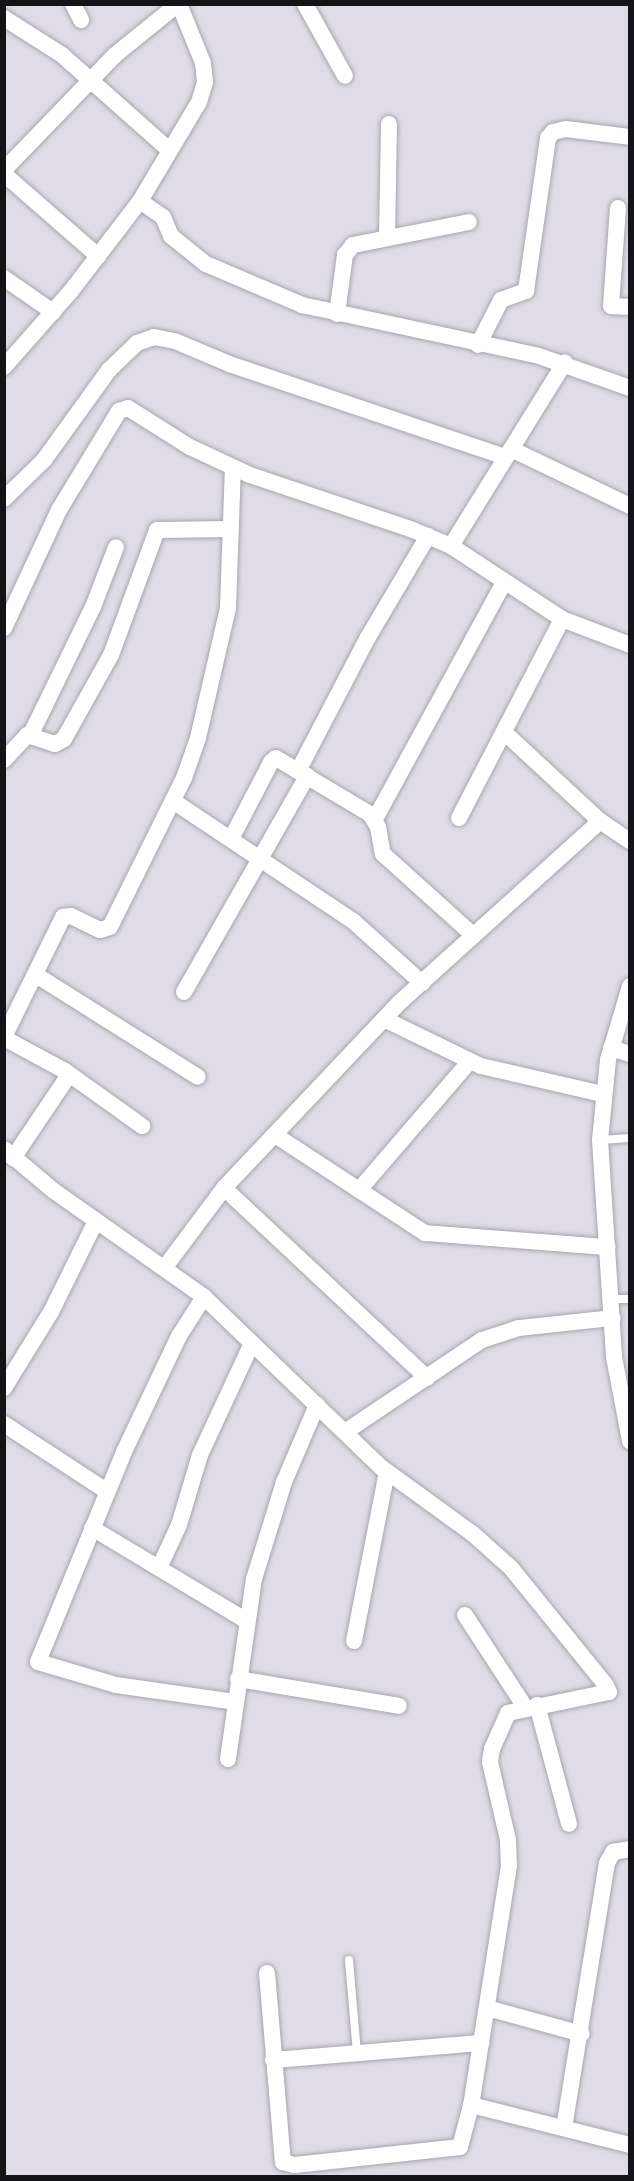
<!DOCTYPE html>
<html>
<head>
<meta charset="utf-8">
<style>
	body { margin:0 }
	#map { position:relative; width:634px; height:2181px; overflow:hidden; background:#dfdce7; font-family:"DM Sans",sans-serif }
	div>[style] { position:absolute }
	.roads { filter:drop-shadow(0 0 2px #a7a5b0) drop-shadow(0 0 2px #a7a5b0) }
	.lane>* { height:8px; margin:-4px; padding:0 4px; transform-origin:4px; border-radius:4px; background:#fff }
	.street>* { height:16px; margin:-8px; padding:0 8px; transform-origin:8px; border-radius:8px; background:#fff }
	span { translate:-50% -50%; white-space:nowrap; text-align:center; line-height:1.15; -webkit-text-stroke:6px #dfdce7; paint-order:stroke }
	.frame { position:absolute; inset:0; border:6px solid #141317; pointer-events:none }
</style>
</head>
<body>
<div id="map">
	<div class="roads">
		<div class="lane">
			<i style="left:600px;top:1140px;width:30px;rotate:-4deg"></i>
			<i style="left:611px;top:1299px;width:19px"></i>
			<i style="left:349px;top:1960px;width:93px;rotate:85.1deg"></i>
		</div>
		<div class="street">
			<i style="left:73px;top:4px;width:18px;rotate:63deg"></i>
			<i style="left:305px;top:4px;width:82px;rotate:60.9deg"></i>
			<i style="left:4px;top:18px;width:69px;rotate:32.5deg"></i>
			<i style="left:62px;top:55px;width:144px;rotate:41.6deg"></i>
			<i style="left:4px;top:170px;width:160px;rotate:-46deg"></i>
			<i style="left:115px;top:55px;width:81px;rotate:-39deg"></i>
			<i style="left:4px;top:174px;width:125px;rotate:41.1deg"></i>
			<i style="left:140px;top:201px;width:28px;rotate:35deg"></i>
			<i style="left:163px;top:217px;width:21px;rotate:67deg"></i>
			<i style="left:171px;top:236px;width:45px;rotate:38.7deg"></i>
			<i style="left:206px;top:264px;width:104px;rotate:23.1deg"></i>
			<i style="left:302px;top:305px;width:242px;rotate:12.1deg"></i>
			<i style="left:539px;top:356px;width:96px;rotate:19.4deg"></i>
			<i style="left:618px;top:208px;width:98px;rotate:94.1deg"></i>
			<i style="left:611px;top:306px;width:19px;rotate:3deg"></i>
			<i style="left:387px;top:238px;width:114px;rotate:-89deg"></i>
			<i style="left:4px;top:278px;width:60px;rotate:34.8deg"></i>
			<i style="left:337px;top:314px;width:60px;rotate:-82.3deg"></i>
			<i style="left:345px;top:255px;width:13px;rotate:-51deg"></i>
			<i style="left:353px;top:245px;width:118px;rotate:-11.2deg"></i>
			<i style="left:478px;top:345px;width:51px;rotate:-62.9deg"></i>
			<i style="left:501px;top:300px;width:27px;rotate:-20deg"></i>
			<i style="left:526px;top:291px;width:155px;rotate:-81.8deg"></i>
			<i style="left:548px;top:138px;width:8px;rotate:-50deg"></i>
			<i style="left:553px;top:132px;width:13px;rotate:-13deg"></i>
			<i style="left:566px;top:129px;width:64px;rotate:7.1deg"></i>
			<i style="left:4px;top:367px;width:101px;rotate:-48.6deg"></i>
			<i style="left:71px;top:291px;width:113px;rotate:-52.5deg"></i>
			<i style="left:140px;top:201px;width:115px;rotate:-59.2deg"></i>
			<i style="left:199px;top:102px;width:21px;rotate:-73deg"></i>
			<i style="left:205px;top:82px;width:19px;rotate:-96deg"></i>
			<i style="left:203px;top:63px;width:64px;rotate:-112.1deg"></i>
			<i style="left:511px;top:449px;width:132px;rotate:25.6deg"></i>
			<i style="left:4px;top:499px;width:56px;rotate:-44.3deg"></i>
			<i style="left:44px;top:460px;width:111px;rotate:-54.2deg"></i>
			<i style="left:109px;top:370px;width:39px;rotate:-44deg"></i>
			<i style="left:137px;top:343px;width:18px;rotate:-19deg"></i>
			<i style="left:154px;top:337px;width:21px;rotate:11deg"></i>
			<i style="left:175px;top:341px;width:62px;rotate:22.8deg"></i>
			<i style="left:232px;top:365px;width:289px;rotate:18.6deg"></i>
			<i style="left:451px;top:546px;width:216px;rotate:-58.2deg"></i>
			<i style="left:4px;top:628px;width:130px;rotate:-65deg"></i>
			<i style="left:59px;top:510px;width:116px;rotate:-58.8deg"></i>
			<i style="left:119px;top:411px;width:9px;rotate:-18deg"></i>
			<i style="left:128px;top:408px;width:73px;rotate:32.2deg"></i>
			<i style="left:190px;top:447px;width:66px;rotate:25deg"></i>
			<i style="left:250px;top:475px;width:172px;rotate:18.6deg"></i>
			<i style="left:413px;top:530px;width:41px;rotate:22.8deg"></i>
			<i style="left:451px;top:546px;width:133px;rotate:33.3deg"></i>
			<i style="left:562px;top:619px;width:73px;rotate:20.9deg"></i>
			<i style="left:504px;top:732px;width:131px;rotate:42.8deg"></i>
			<i style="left:31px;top:734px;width:141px;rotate:-64deg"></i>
			<i style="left:93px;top:607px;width:64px;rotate:-69deg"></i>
			<i style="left:4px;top:760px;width:34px;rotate:-47deg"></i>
			<i style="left:27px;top:735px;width:29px;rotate:18deg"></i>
			<i style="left:55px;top:744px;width:10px;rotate:-29deg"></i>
			<i style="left:64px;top:739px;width:96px;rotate:-60.8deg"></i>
			<i style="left:111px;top:655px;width:133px;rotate:-69.8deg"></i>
			<i style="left:157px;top:530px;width:74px;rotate:-0.8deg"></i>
			<i style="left:298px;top:771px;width:149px;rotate:-62.4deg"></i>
			<i style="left:367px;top:639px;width:120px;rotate:-59.4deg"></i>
			<i style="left:173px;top:801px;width:216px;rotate:33.7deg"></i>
			<i style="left:353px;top:921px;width:93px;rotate:41.9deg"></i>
			<i style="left:459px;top:818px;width:224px;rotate:-62.6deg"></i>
			<i style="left:375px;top:819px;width:270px;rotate:-61.4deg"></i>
			<i style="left:231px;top:839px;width:87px;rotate:-62.5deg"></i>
			<i style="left:271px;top:762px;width:6px;rotate:-39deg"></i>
			<i style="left:276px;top:758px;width:109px;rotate:30.8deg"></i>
			<i style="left:370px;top:814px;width:15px;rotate:58deg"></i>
			<i style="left:378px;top:827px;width:27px;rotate:80deg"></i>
			<i style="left:383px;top:854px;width:122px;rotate:42deg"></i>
			<i style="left:36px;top:975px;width:191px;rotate:32.2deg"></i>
			<i style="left:630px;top:986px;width:77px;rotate:106.6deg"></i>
			<i style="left:608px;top:1060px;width:80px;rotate:95.7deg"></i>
			<i style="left:600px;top:1140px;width:217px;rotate:86.3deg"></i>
			<i style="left:614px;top:1357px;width:86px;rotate:79.2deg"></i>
			<i style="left:184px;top:992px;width:249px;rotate:-60.3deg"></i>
			<i style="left:384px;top:1019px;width:108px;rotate:25.9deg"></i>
			<i style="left:481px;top:1066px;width:124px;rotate:13deg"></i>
			<i style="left:4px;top:1037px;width:134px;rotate:-63.8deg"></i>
			<i style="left:63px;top:917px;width:8px;rotate:-7deg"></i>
			<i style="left:71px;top:916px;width:32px;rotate:26deg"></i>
			<i style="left:100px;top:930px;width:10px;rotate:-17deg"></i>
			<i style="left:110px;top:927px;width:166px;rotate:-63.6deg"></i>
			<i style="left:184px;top:778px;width:42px;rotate:-70.7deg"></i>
			<i style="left:198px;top:738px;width:133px;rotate:-77deg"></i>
			<i style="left:228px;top:608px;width:140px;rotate:-88deg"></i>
			<i style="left:4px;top:1038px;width:69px;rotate:28.4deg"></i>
			<i style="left:65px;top:1071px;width:95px;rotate:35.5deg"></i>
			<i style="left:611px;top:1048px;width:20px;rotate:18deg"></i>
			<i style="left:275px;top:1135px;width:179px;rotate:33.2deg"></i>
			<i style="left:425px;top:1233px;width:183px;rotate:4.4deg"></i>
			<i style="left:4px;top:1149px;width:65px;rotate:40deg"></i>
			<i style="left:54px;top:1191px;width:184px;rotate:35.2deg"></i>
			<i style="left:204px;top:1297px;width:247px;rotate:43.9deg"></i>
			<i style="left:382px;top:1468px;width:112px;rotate:36deg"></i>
			<i style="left:473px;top:1534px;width:51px;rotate:41.8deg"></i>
			<i style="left:511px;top:1568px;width:149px;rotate:51deg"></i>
			<i style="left:605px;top:1684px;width:9px;rotate:63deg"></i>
			<i style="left:609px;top:1692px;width:103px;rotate:168.3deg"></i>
			<i style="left:508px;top:1713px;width:39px;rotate:114deg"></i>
			<i style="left:492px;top:1749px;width:13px;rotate:99deg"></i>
			<i style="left:490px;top:1762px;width:80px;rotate:77deg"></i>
			<i style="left:508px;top:1840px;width:26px;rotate:88deg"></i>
			<i style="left:509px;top:1866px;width:242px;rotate:99deg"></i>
			<i style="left:471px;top:2105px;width:164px;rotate:14.1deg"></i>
			<i style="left:13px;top:1158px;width:100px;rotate:-56deg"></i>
			<i style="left:224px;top:1188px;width:278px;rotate:43.1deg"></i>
			<i style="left:359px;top:1190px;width:169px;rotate:-49.3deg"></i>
			<i style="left:165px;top:1267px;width:99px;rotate:-53.2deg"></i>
			<i style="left:224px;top:1188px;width:256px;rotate:-46.6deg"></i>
			<i style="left:400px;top:1002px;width:270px;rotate:-42.1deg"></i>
			<i style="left:600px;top:821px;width:36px;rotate:34deg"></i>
			<i style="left:204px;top:1297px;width:46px;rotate:122.7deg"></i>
			<i style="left:179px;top:1336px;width:128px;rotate:115.4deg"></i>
			<i style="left:124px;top:1452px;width:227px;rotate:112.3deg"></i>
			<i style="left:38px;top:1662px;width:81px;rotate:16.4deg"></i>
			<i style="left:116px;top:1685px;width:120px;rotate:8.1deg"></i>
			<i style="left:4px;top:1388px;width:89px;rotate:-58.3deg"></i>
			<i style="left:51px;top:1312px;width:102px;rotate:-63.7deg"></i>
			<i style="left:4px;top:1424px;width:124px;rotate:33.2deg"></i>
			<i style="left:345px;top:1432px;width:165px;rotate:-33.9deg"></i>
			<i style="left:482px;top:1340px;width:39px;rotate:-18deg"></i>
			<i style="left:519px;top:1328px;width:94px;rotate:-6.1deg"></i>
			<i style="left:92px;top:1528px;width:179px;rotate:31deg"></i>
			<i style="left:159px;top:1568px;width:47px;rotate:-65.1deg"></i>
			<i style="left:179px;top:1525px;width:73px;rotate:-73.3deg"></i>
			<i style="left:200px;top:1455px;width:123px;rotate:-65.1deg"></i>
			<i style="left:465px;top:1615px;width:110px;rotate:56.9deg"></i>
			<i style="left:354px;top:1641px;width:172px;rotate:-79deg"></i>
			<i style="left:238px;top:1679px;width:163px;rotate:9.5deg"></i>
			<i style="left:537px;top:1705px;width:123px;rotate:74.9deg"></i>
			<i style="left:228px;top:1759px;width:182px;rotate:-81.8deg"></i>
			<i style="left:254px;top:1579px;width:102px;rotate:-72.8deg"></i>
			<i style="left:284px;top:1482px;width:84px;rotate:-66.8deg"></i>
			<i style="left:267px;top:1973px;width:190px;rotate:85.2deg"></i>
			<i style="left:283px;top:2162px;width:12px;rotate:14deg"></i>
			<i style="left:295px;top:2165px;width:166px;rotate:-6.2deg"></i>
			<i style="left:460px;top:2147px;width:43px;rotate:-75.3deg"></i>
			<i style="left:487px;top:2008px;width:98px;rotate:15.3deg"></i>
			<i style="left:273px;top:2060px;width:209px;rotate:-4.7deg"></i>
			<i style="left:564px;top:2128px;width:268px;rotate:-80.8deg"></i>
			<i style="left:607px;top:1863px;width:13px;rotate:-61deg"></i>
			<i style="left:613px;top:1852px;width:17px;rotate:-10deg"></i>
		</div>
	</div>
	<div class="frame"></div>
</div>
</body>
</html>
